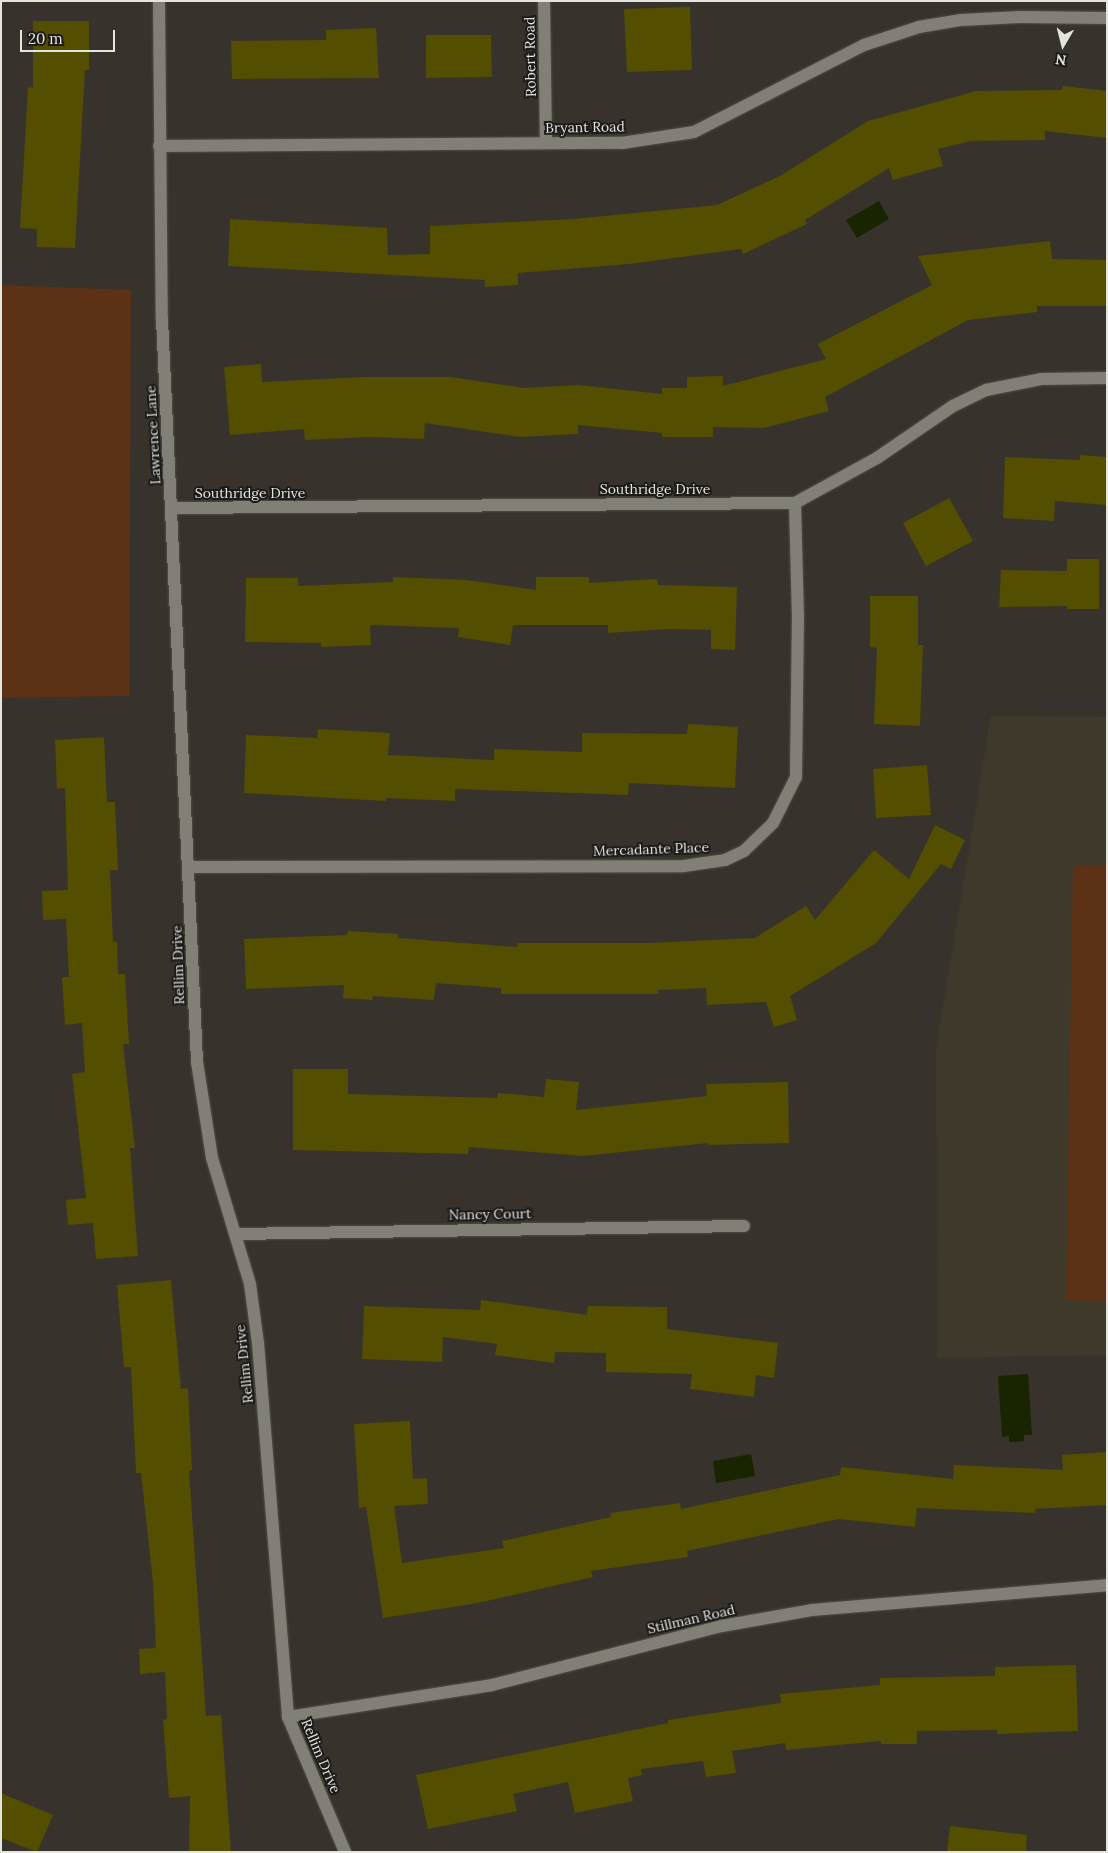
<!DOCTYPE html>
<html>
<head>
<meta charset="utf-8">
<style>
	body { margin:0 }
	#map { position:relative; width:1108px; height:1853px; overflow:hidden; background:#37332c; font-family:Lora,serif }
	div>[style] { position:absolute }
	.built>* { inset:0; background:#3f392b }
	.green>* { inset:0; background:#5d3115 }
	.water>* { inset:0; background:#192500 }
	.building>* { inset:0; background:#534e00 }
	.roads { filter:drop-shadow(0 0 1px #524f49) drop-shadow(0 0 1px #524f49) }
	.street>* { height:12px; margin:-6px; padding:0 6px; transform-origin:6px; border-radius:6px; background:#827f76 }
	span { translate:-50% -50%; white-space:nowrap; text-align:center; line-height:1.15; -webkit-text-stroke:4px #1d1b18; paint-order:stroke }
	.street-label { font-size:14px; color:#e6e4df }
	.frame { position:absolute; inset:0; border:2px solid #e6e4df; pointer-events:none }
	.north { position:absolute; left:1038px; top:20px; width:50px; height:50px; -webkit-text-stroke:4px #1d1b18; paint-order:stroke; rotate:188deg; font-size:14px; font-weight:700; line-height:20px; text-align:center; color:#e6e4df }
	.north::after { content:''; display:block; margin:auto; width:18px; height:22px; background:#e6e4df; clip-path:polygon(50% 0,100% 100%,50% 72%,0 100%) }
	.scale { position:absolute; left:20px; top:30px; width:95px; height:22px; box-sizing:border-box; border:2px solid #e6e4df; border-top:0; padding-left:6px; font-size:15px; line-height:18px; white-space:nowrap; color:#e6e4df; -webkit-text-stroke:4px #1d1b18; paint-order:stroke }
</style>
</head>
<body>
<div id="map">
	<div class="built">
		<i style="clip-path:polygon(991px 716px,1107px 717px,1107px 1355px,937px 1358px,936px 1047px)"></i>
	</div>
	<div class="green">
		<i style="clip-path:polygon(1px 285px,131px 290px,129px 696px,1px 698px)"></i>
		<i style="clip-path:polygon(1073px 865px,1107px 866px,1107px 1301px,1066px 1300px)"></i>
	</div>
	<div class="water">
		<i style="clip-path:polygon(879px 201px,889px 219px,857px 238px,846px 220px)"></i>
		<i style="clip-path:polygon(1028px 1374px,1032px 1435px,1024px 1435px,1024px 1441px,1009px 1442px,1009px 1436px,1002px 1437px,998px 1376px)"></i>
		<i style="clip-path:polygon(751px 1454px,755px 1476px,716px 1483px,713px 1461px)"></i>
	</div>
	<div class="building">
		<i style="clip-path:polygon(690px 7px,692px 70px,627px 72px,624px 9px)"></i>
		<i style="clip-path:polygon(33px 21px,89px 21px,89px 70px,85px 70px,75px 248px,37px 247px,37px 229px,20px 228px,28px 87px,33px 88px)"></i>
		<i style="clip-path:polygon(376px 28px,379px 78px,232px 79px,231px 41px,326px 40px,326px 30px)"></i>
		<i style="clip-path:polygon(426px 35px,491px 35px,492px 77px,426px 78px)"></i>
		<i style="clip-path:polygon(1063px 86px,1107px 91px,1107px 138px,1045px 131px,1045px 140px,971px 141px,938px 149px,943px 166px,893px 180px,889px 168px,805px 220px,807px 224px,743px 254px,741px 249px,629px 264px,518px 273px,518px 285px,485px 287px,485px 280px,228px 266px,230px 219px,387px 228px,388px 255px,430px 254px,430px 226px,574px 219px,717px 205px,780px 176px,868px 121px,976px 91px,1062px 90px)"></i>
		<i style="clip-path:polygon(1050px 241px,1052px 259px,1107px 260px,1107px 306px,1037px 306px,1037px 312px,968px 320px,825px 397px,829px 411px,764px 428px,713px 427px,713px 437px,662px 437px,662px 433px,578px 425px,578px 434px,520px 437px,425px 423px,424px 439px,368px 437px,305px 440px,304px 429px,230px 435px,224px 367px,261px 364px,262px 382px,364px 377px,451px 377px,524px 388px,578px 385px,662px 394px,662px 388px,687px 388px,687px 377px,723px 376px,723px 386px,826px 359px,818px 344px,932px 285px,918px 256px)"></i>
		<i style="clip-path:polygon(1080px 455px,1107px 457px,1107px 505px,1055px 501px,1054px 521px,1003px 518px,1005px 457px,1080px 460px)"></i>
		<i style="clip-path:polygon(949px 498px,973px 541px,926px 566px,903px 523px)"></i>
		<i style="clip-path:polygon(1067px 559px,1099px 559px,1099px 609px,1067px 609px,1067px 606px,999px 607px,1001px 570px,1067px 571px)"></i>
		<i style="clip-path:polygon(393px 577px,466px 580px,536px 590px,536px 577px,589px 577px,589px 583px,657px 579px,658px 585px,737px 587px,735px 650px,711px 649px,711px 630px,669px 629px,608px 633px,608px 625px,513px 625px,510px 645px,458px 637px,459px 628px,370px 625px,371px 645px,321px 647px,321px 643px,245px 642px,246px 578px,298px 578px,298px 586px,393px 582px)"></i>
		<i style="clip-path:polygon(870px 596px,918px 596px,918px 645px,923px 645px,920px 726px,874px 724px,877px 648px,870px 647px)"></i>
		<i style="clip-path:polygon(688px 724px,738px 727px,735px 788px,629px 783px,628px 795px,455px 789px,455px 801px,386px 798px,386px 801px,244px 793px,246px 735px,317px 738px,318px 729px,390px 733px,388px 755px,494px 760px,494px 749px,582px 752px,582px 733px,687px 734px)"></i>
		<i style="clip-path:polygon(104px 737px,107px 802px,115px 802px,118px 870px,110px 870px,113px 942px,117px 942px,118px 974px,125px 974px,129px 1044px,123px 1044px,135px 1148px,130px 1148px,138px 1256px,96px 1259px,93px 1223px,68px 1225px,66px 1200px,86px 1198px,72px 1074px,85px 1072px,82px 1023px,65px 1025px,62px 977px,69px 977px,66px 919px,43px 920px,42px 891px,68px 890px,65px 788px,57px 789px,55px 740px)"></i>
		<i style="clip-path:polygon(927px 765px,931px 815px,876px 818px,873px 769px)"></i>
		<i style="clip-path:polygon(935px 825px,965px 840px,951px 869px,941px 864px,876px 943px,790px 996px,797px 1020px,774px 1027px,766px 1002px,707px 1005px,706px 988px,658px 990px,658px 994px,501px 994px,501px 988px,436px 983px,434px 1000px,373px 996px,372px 1000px,343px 998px,344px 985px,246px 989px,244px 939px,347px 935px,348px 931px,398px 934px,398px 938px,517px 947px,517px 943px,650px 943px,755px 938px,806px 906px,815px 920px,874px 850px,909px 879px)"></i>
		<i style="clip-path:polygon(293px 1069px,348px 1069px,348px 1094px,497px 1098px,498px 1093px,544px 1097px,546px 1079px,579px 1082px,576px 1110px,707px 1096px,706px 1084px,788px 1082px,789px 1143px,708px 1145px,708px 1143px,583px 1156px,469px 1147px,468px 1154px,293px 1150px)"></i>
		<i style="clip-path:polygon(171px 1280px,181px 1389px,188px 1388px,192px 1470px,189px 1471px,206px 1716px,221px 1715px,231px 1852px,189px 1852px,190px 1796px,169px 1798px,163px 1720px,167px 1719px,165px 1672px,140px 1674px,139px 1649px,156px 1648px,153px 1582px,141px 1473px,136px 1473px,131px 1367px,124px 1367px,117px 1285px)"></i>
		<i style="clip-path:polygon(481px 1300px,587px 1315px,588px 1306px,667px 1307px,667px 1329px,778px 1343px,774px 1378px,756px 1375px,754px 1397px,690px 1389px,692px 1374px,606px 1372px,606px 1353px,555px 1352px,554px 1363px,495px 1355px,497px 1344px,443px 1337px,442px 1362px,362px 1359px,364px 1306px,480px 1310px)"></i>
		<i style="clip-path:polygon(410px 1421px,413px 1479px,427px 1478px,428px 1504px,394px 1506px,402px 1563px,504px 1548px,502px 1541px,611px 1517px,610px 1513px,680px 1503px,681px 1509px,840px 1475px,841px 1467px,953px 1479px,954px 1465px,1063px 1470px,1062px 1455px,1107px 1452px,1107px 1505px,1035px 1509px,1035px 1513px,917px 1508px,915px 1527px,839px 1519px,687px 1551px,688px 1557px,591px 1571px,593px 1577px,478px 1603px,383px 1618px,366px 1507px,359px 1508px,354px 1424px)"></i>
		<i style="clip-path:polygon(1076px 1665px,1078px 1731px,997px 1734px,997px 1730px,917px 1731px,917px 1744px,881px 1744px,881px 1741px,786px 1750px,785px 1743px,732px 1751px,736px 1773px,706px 1777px,703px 1761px,641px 1769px,642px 1775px,628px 1778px,633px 1801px,575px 1813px,568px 1782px,513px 1794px,517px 1811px,428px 1829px,416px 1775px,668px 1723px,668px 1720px,781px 1703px,780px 1694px,880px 1685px,880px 1678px,995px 1676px,995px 1667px)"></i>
		<i style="clip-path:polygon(1px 1793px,53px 1815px,37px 1852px,1px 1838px)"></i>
		<i style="clip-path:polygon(950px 1826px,1027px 1835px,1026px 1852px,947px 1852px)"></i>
	</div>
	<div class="roads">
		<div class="street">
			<i style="left:159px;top:1px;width:318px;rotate:89.5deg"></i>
			<i style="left:162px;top:319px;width:744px;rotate:87.3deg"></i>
			<i style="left:197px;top:1062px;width:97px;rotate:81.1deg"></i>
			<i style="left:212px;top:1158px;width:132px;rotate:73.2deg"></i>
			<i style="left:250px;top:1284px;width:60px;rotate:82.3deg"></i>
			<i style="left:258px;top:1343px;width:375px;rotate:85.4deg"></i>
			<i style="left:288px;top:1717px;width:147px;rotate:67.1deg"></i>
			<i style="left:544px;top:1px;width:141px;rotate:89.2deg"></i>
			<i style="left:159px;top:146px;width:463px;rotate:-0.4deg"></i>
			<i style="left:622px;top:143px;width:73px;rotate:-8.7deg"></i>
			<i style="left:694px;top:132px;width:191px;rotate:-27.1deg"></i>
			<i style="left:864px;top:45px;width:58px;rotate:-18.1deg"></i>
			<i style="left:919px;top:27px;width:43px;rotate:-9.5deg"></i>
			<i style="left:961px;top:20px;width:59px;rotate:-2.9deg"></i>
			<i style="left:1020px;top:17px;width:87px;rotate:0.7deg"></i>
			<i style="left:171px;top:508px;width:624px;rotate:-0.46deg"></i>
			<i style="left:795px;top:503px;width:94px;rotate:-28.8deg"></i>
			<i style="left:877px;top:458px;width:92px;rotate:-34.4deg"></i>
			<i style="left:953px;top:406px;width:37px;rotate:-26deg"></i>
			<i style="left:986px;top:390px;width:56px;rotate:-11.3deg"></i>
			<i style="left:1041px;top:379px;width:66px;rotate:-0.9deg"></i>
			<i style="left:190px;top:867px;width:494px;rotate:-0.1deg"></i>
			<i style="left:684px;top:866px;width:41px;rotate:-8.3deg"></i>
			<i style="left:725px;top:860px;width:21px;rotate:-25deg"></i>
			<i style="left:744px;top:851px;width:40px;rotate:-44deg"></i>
			<i style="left:773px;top:823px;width:51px;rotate:-63.4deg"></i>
			<i style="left:796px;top:777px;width:159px;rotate:-89.3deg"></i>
			<i style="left:798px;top:618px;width:115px;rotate:-91.5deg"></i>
			<i style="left:235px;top:1234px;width:509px;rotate:-0.9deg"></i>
			<i style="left:288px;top:1717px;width:206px;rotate:-8.9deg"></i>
			<i style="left:492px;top:1685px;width:237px;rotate:-14.4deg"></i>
			<i style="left:722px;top:1626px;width:91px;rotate:-10.1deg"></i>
			<i style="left:812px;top:1610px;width:296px;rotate:-4.8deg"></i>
		</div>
	</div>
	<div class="street-label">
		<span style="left:530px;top:57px;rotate:-91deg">Robert Road</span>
		<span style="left:585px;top:127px;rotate:-1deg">Bryant Road</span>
		<span style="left:153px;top:435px;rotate:-93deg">Lawrence Lane</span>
		<span style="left:655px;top:489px">Southridge Drive</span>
		<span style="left:250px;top:493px">Southridge Drive</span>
		<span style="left:651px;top:849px;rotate:-2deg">Mercadante Place</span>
		<span style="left:178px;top:965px;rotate:-92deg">Rellim Drive</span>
		<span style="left:490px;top:1214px;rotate:-1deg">Nancy Court</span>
		<span style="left:244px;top:1364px;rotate:-96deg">Rellim Drive</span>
		<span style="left:691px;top:1619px;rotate:-13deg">Stillman Road</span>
		<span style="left:321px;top:1756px;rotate:67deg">Rellim Drive</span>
	</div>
	<div class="frame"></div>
	<div class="north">N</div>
	<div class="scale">20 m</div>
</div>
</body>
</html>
